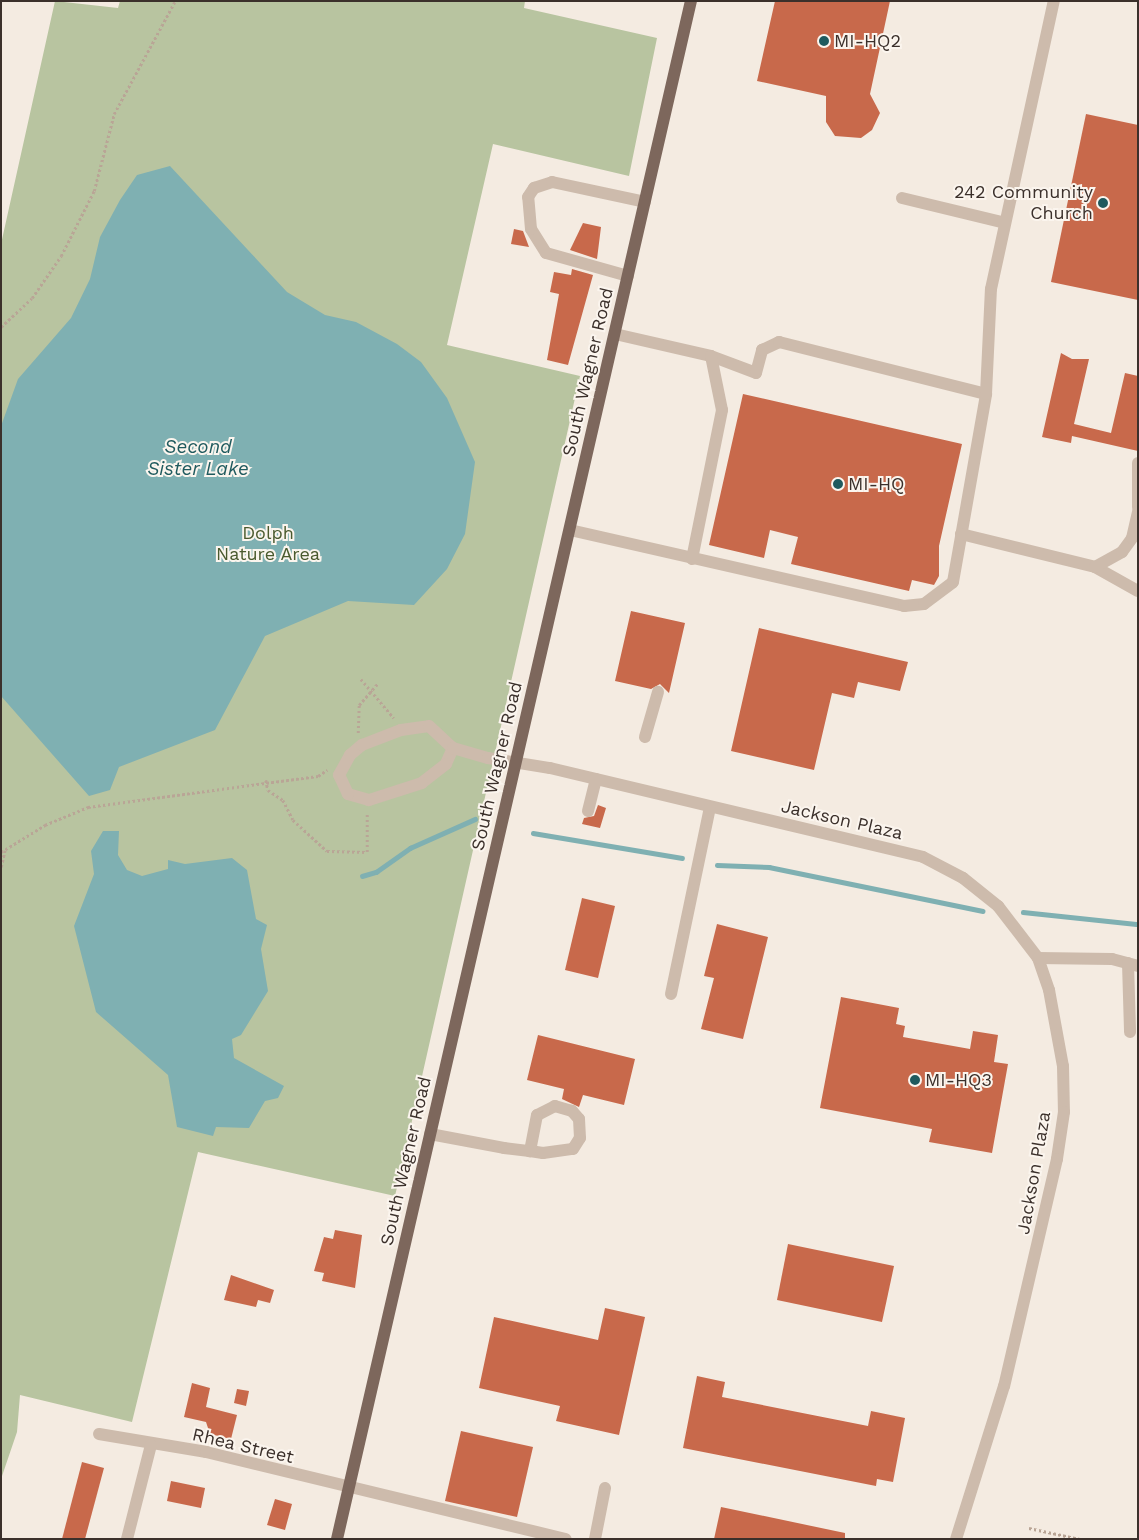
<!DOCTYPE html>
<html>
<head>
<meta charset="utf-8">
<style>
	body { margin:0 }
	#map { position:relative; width:1139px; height:1540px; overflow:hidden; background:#f4ebe1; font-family:"Work Sans",sans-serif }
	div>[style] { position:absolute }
	.green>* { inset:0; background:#b8c4a0 }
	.water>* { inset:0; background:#7fb0b2 }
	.stream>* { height:4.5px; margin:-2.25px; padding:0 2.25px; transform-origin:2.25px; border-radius:2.25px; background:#7fb0b2 }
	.building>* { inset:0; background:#c8694b }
	.path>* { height:2.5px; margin-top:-1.25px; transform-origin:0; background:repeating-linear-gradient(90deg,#b9a596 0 2.5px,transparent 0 5px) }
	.minor>* { height:12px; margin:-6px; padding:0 6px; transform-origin:6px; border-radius:6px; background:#cdbbac }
	.major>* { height:12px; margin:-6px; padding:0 6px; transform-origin:6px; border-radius:6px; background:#7d675c }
	.dots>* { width:14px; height:14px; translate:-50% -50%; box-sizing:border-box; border:2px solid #fbf5ee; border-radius:50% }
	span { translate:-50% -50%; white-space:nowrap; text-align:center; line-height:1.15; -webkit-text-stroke:4px #fbf5ee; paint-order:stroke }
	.poi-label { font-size:18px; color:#3b302b }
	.left { translate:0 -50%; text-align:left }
	.right { translate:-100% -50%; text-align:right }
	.street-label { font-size:18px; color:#3b302b }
	.park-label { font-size:18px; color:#4a5a2e }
	.water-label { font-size:19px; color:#1f5a5e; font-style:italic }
	.frame { position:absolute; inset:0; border:2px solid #3b302b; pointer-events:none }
</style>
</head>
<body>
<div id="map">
	<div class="green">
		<i style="clip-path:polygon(55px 1px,118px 8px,120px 1px,525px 1px,524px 8px,657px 38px,629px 176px,493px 144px,447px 345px,580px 376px,395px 1196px,198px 1152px,132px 1422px,20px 1395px,17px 1432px,1px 1479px,1px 244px)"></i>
	</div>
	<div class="water">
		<i style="clip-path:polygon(170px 166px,287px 292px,325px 315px,356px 322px,397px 344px,421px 362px,447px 398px,475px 462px,465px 534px,447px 569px,414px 605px,348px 601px,265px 636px,215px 730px,119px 767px,110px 790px,89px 796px,1px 696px,1px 426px,18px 379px,71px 318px,90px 279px,100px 237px,120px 200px,137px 175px)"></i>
		<i style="clip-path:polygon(103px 831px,119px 831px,118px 855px,127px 870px,142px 876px,168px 869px,168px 860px,185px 864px,232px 858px,247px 870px,256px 919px,267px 925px,261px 949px,268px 991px,241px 1035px,232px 1039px,234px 1058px,284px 1086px,278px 1098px,265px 1101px,249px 1128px,216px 1127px,213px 1136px,177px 1127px,168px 1075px,96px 1012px,74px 926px,94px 874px,91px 851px)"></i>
	</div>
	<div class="stream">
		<i style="left:533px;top:833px;width:151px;rotate:9.5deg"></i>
		<i style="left:717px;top:865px;width:52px;rotate:2.2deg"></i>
		<i style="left:769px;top:867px;width:218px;rotate:11.6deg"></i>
		<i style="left:362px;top:876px;width:15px;rotate:-16deg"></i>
		<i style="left:376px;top:872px;width:42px;rotate:-35.2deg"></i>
		<i style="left:410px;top:848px;width:71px;rotate:-24deg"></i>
		<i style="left:1023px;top:912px;width:116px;rotate:6deg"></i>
	</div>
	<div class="building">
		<i style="clip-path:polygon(775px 1px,890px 1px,870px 94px,880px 113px,872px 130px,861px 138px,835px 136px,826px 122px,826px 96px,757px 81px)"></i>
		<i style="clip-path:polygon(1086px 114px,1138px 125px,1138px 300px,1051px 282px)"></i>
		<i style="clip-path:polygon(583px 223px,601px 227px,597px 259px,570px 250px)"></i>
		<i style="clip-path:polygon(514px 229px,523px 231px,529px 247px,511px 244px)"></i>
		<i style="clip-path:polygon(572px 269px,593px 275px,568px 365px,547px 360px,559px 294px,550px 292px,554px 272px,571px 275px)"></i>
		<i style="clip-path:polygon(1061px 353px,1072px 359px,1089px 359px,1074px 424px,1111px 433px,1125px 373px,1138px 376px,1138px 451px,1072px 436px,1071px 443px,1042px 437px)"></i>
		<i style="clip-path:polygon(743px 394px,962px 444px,939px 546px,939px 576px,934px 585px,912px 580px,909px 591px,791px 564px,798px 537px,770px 530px,764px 558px,709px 545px)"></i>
		<i style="clip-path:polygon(631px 611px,685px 623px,669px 693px,660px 684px,651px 689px,615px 681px)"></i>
		<i style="clip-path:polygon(759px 628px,908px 662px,900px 691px,858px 682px,854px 698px,832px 693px,814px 770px,731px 751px)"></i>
		<i style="clip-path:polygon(598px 805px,606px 808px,600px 828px,582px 824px,584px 818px,594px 816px)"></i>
		<i style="clip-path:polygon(582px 898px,615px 906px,598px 978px,565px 970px)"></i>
		<i style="clip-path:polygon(717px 924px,768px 937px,743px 1039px,701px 1029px,714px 978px,704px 976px)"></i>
		<i style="clip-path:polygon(841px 997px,899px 1008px,896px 1024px,905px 1026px,903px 1037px,970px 1049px,973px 1031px,998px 1035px,994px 1062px,1008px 1064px,992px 1153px,929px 1142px,932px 1129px,820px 1108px)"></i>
		<i style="clip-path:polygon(538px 1035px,635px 1059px,624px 1105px,583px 1095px,579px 1107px,562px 1099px,564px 1089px,527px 1080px)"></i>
		<i style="clip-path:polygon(335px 1230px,362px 1235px,355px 1288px,322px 1281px,324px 1273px,314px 1271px,324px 1237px,333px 1239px)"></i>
		<i style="clip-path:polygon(788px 1244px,894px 1266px,882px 1322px,777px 1300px)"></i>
		<i style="clip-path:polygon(231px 1275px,274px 1290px,270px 1303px,258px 1300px,256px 1307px,224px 1300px)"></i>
		<i style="clip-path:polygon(605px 1308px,645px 1317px,619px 1435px,556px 1421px,560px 1406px,479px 1388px,494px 1317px,598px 1340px)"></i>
		<i style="clip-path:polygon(697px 1376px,725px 1382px,722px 1397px,868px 1426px,871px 1411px,905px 1418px,893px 1482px,877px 1479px,876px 1486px,683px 1448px)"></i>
		<i style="clip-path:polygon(192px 1383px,210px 1388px,206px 1407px,237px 1415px,231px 1439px,210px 1434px,206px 1422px,184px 1417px)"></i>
		<i style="clip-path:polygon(237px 1389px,249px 1391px,246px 1406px,234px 1403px)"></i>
		<i style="clip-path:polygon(461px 1431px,533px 1447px,517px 1517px,445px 1501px)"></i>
		<i style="clip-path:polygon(82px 1462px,104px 1468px,85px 1539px,62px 1539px)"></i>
		<i style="clip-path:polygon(171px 1481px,205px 1488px,201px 1508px,167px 1501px)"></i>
		<i style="clip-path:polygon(275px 1499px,292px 1504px,285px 1530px,267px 1525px)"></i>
		<i style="clip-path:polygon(721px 1507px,845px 1533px,845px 1539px,714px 1539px)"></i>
	</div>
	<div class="path">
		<i style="left:1px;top:327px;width:42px;rotate:-43.1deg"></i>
		<i style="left:32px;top:298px;width:51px;rotate:-55.4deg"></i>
		<i style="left:61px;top:256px;width:73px;rotate:-63.1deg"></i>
		<i style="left:94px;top:191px;width:80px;rotate:-75.4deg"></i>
		<i style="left:114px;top:114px;width:128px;rotate:-61.6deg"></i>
		<i style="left:361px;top:679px;width:51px;rotate:49.8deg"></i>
		<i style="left:358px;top:733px;width:28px;rotate:-88deg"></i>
		<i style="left:359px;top:705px;width:29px;rotate:-49deg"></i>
		<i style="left:266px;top:780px;width:10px;rotate:79deg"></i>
		<i style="left:268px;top:790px;width:18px;rotate:34deg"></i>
		<i style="left:283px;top:800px;width:22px;rotate:63deg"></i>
		<i style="left:293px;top:820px;width:46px;rotate:42.4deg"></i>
		<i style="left:327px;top:851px;width:40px;rotate:1.4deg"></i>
		<i style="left:367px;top:852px;width:39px;rotate:-90deg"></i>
		<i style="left:1px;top:852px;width:52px;rotate:-31.5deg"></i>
		<i style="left:45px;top:825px;width:47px;rotate:-22.7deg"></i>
		<i style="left:88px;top:807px;width:232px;rotate:-7.7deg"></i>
		<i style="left:318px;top:776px;width:11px;rotate:-34deg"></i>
		<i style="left:1px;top:867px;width:17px;rotate:-77deg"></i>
		<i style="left:1029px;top:1528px;width:52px;rotate:12.2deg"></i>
	</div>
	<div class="minor">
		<i style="left:902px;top:198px;width:106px;rotate:13.6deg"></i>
		<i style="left:628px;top:276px;width:85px;rotate:-164.3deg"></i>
		<i style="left:546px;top:253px;width:28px;rotate:-122deg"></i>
		<i style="left:531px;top:229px;width:32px;rotate:-95deg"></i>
		<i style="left:528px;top:197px;width:11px;rotate:-56deg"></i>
		<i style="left:534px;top:188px;width:19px;rotate:-18deg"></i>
		<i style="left:552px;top:182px;width:95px;rotate:12.1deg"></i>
		<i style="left:615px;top:334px;width:98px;rotate:12.9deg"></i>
		<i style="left:711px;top:356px;width:48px;rotate:20.7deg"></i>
		<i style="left:756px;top:373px;width:24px;rotate:-75deg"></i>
		<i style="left:762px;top:350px;width:19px;rotate:-25deg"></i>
		<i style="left:779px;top:342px;width:213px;rotate:14.1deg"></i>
		<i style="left:1138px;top:463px;width:44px;rotate:90deg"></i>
		<i style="left:570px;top:530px;width:343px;rotate:12.8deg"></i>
		<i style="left:904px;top:606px;width:20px;rotate:-6deg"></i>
		<i style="left:924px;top:604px;width:36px;rotate:-37deg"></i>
		<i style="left:953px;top:582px;width:191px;rotate:-80deg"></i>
		<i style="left:986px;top:394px;width:105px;rotate:-87.3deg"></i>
		<i style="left:991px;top:289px;width:295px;rotate:-77.7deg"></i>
		<i style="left:961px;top:534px;width:138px;rotate:13.8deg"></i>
		<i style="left:1095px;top:567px;width:49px;rotate:29.2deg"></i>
		<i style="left:692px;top:559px;width:152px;rotate:-78.6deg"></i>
		<i style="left:722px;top:410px;width:55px;rotate:-101.5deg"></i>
		<i style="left:1095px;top:567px;width:31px;rotate:-29deg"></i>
		<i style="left:1122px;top:552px;width:17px;rotate:-54deg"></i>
		<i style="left:1132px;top:538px;width:27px;rotate:-77deg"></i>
		<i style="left:645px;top:737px;width:47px;rotate:-73.9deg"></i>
		<i style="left:453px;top:748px;width:17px;rotate:114deg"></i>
		<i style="left:446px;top:764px;width:31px;rotate:142deg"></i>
		<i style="left:422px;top:783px;width:56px;rotate:162.2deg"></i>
		<i style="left:369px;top:800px;width:22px;rotate:-164deg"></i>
		<i style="left:348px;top:794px;width:21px;rotate:-115deg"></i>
		<i style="left:339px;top:775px;width:23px;rotate:-61deg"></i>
		<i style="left:350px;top:755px;width:16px;rotate:-40deg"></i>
		<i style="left:362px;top:745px;width:42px;rotate:-21deg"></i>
		<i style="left:401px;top:730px;width:28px;rotate:-8deg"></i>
		<i style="left:429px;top:726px;width:33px;rotate:43deg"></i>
		<i style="left:453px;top:748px;width:36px;rotate:16deg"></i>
		<i style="left:488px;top:758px;width:63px;rotate:9.2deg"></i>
		<i style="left:550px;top:768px;width:383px;rotate:13.4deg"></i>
		<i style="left:923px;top:857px;width:45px;rotate:27.7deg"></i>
		<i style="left:963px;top:878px;width:45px;rotate:38.7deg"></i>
		<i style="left:998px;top:906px;width:66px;rotate:52.4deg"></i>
		<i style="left:1038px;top:958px;width:34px;rotate:71deg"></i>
		<i style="left:1049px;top:990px;width:77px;rotate:79.6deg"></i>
		<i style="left:1063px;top:1066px;width:46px;rotate:88.8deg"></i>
		<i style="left:1064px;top:1112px;width:48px;rotate:98.5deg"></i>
		<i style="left:1057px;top:1159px;width:233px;rotate:103.1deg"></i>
		<i style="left:1004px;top:1386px;width:160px;rotate:107.4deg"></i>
		<i style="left:588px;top:811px;width:33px;rotate:-76deg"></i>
		<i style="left:1038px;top:958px;width:74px;rotate:0.8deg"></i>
		<i style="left:1112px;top:959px;width:27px;rotate:15deg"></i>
		<i style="left:1128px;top:963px;width:69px;rotate:88.3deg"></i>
		<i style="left:671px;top:994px;width:191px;rotate:-78.2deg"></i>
		<i style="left:430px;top:1134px;width:75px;rotate:10.7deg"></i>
		<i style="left:504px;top:1148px;width:26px;rotate:7deg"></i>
		<i style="left:530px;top:1151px;width:13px;rotate:9deg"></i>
		<i style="left:543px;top:1153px;width:30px;rotate:-8deg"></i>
		<i style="left:573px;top:1149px;width:13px;rotate:-58deg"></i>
		<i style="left:580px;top:1138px;width:19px;rotate:-93deg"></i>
		<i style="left:579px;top:1119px;width:11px;rotate:-131deg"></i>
		<i style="left:572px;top:1111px;width:18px;rotate:-164deg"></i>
		<i style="left:555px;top:1106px;width:20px;rotate:153deg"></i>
		<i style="left:537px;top:1115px;width:37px;rotate:101deg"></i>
		<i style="left:99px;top:1434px;width:109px;rotate:9.5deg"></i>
		<i style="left:206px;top:1452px;width:370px;rotate:13.6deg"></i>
		<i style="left:127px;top:1539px;width:97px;rotate:-75.7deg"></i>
		<i style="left:595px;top:1539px;width:52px;rotate:-78.9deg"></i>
	</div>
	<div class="major">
		<i style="left:337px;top:1539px;width:1578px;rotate:-77.04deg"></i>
	</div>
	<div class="dots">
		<i style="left:824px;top:41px;background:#1f5a5e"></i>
		<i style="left:1103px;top:203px;background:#1f5a5e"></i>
		<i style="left:838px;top:484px;background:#1f5a5e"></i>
		<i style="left:915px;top:1080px;background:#1f5a5e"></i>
	</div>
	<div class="poi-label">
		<span class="left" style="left:834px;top:41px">MI-HQ2</span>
		<span class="right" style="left:1093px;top:203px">242 Community<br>Church</span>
		<span class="left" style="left:848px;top:484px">MI-HQ</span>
		<span class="left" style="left:925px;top:1080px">MI-HQ3</span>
	</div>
	<div class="street-label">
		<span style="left:588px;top:372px;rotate:-77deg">South Wagner Road</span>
		<span style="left:497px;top:766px;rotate:-77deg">South Wagner Road</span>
		<span style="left:842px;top:820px;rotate:13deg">Jackson Plaza</span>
		<span style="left:406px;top:1161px;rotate:-77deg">South Wagner Road</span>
		<span style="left:1034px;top:1173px;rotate:-80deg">Jackson Plaza</span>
		<span style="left:243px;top:1446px;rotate:13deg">Rhea Street</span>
	</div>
	<div class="park-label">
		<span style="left:268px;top:544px">Dolph<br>Nature Area</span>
	</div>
	<div class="water-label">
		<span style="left:198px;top:458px">Second<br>Sister Lake</span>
	</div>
	<div class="frame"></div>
</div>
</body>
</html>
